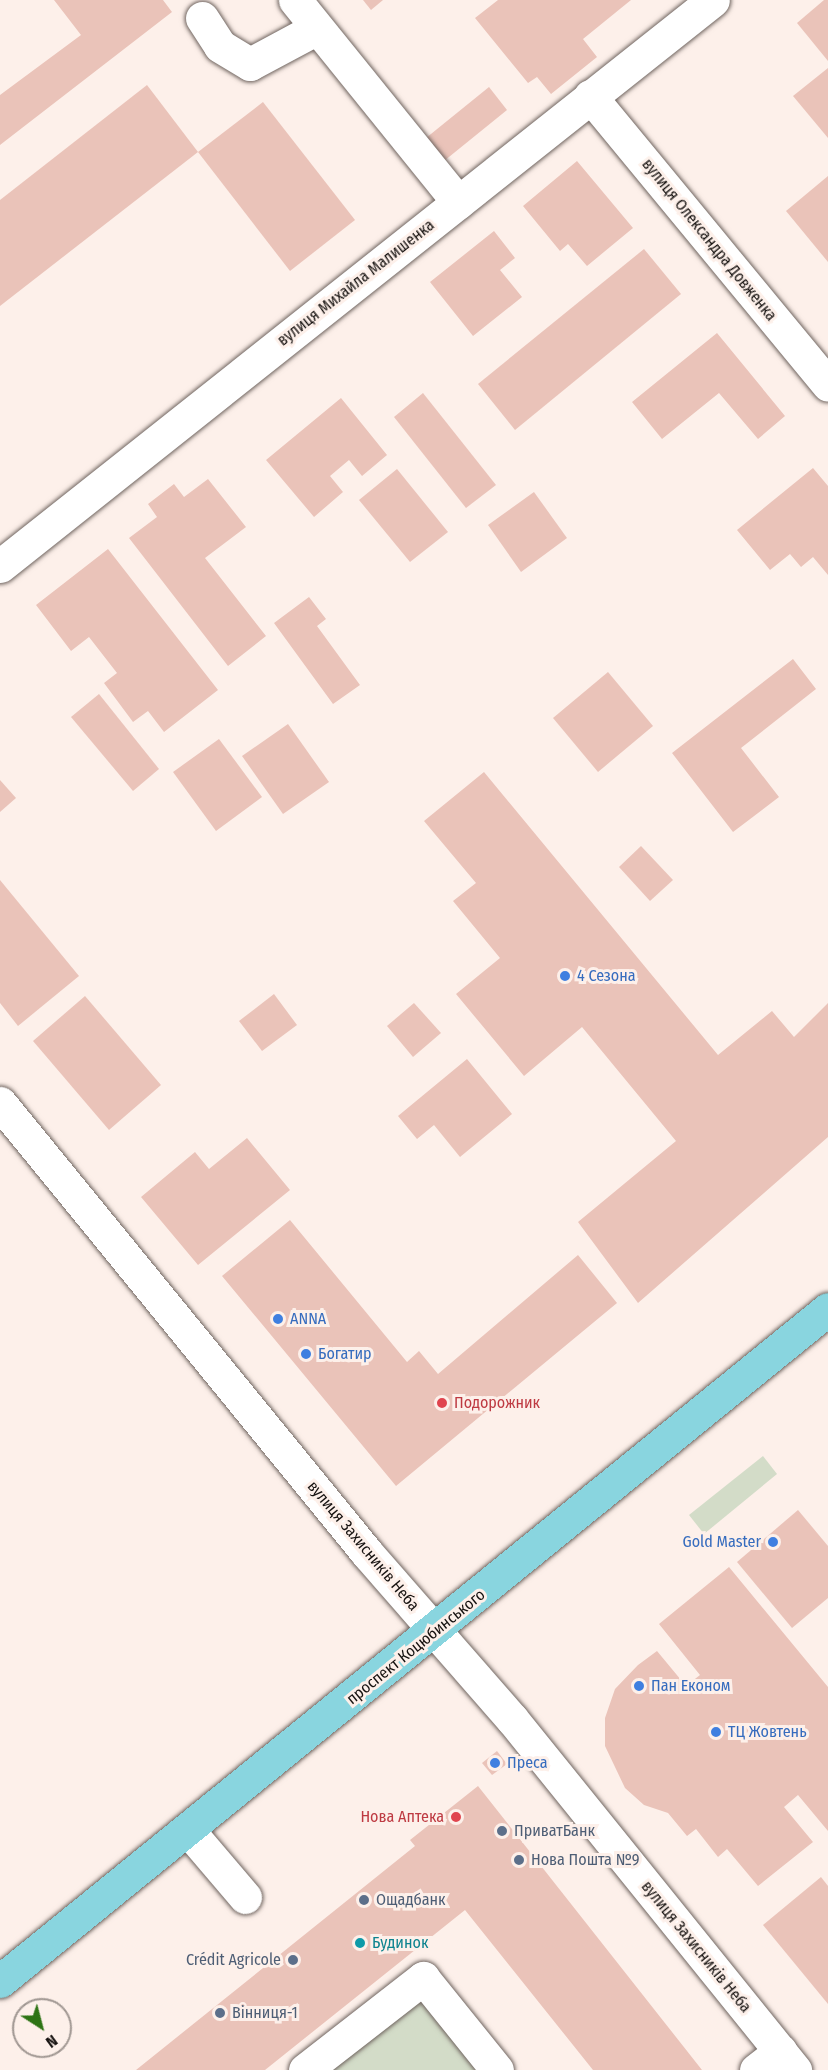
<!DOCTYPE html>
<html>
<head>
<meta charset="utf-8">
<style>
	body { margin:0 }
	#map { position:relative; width:828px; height:2070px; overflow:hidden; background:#fdf0ea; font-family:"Fira Sans Condensed",sans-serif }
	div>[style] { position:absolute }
	.green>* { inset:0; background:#d3dcc8 }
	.building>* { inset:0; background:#eac3b9 }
	.roads { filter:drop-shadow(0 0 2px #706560) drop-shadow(0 0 2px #706560) }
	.minor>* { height:33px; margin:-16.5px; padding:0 16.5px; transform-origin:16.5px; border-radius:16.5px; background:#fff }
	.major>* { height:33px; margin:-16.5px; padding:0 16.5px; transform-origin:16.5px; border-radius:16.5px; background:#89d5df }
	.dots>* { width:16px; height:16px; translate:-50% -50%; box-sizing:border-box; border:3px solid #fdf0ea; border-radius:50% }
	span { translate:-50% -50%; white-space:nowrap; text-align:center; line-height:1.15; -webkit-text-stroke:6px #fdf0ea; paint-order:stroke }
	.street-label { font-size:16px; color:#15110f }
	.shop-label { font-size:16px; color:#366cbe }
	.left { translate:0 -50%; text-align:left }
	.right { translate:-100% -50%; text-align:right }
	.health-label { font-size:16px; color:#be3a42 }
	.service-label { font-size:16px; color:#4e5e75 }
	.culture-label { font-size:16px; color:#0d838f }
	.north { position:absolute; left:12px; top:1998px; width:60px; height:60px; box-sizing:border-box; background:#fdf0ea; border:2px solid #a09792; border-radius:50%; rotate:144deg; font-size:16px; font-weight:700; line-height:24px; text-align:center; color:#15110f }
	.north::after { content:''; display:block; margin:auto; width:21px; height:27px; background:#2d7314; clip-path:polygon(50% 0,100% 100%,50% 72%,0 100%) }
</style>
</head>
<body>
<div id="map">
	<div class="green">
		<i style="clip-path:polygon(763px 1456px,777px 1474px,704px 1534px,689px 1515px)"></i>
		<i style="clip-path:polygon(423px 1978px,497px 2070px,305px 2070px)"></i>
	</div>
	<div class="building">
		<i style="clip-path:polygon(54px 0,163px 0,172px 12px,0 145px,0 95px,81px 35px)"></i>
		<i style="clip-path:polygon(363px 0,383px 0,371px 10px)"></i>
		<i style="clip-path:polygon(498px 0,631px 0,583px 39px,597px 57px,551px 94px,537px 77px,528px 83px,475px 18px)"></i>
		<i style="clip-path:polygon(824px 0,828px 0,828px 61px,797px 23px)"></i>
		<i style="clip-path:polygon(828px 68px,828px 138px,793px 96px)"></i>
		<i style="clip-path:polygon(147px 85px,198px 152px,0 306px,0 200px)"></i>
		<i style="clip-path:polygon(489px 87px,507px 110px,444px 161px,426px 138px)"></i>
		<i style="clip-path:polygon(263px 102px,355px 220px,290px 271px,198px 152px)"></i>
		<i style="clip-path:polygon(577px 161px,633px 228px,587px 266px,568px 244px,560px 251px,523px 206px)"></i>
		<i style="clip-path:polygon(828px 176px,828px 262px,786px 211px)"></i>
		<i style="clip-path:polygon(494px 231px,515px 258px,500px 270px,522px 297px,473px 336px,430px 282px)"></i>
		<i style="clip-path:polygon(644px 249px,681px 294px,515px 430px,478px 384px)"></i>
		<i style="clip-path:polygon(717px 333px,785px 416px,758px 439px,719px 393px,662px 439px,632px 402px)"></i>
		<i style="clip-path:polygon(423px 393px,496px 485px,466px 508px,394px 417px)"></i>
		<i style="clip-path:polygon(341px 398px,387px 455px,362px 476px,349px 460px,330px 476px,343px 492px,314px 517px,266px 460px)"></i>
		<i style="clip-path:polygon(813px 468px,828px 486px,828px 575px,813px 557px,801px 567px,790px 554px,770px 570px,737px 530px)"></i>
		<i style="clip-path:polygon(397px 469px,448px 532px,410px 562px,359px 500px)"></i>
		<i style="clip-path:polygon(208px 479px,246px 527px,205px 558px,266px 636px,228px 666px,129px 538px,157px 517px,148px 504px,174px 484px,184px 497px)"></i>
		<i style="clip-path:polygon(534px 492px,567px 538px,521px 572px,488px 525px)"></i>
		<i style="clip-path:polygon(108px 549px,218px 690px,164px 732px,148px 711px,133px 722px,104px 683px,117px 673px,89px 637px,71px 651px,36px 605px)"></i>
		<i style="clip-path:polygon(309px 597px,326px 619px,317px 626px,360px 685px,333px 704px,274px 623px)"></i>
		<i style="clip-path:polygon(793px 659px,816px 689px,741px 748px,779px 797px,733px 832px,672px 753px)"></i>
		<i style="clip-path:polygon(608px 672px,653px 726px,598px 772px,553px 718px)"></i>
		<i style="clip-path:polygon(99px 694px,159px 769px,133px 791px,71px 717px)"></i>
		<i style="clip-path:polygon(288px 724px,329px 782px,283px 814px,242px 756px)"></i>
		<i style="clip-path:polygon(219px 739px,262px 797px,216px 831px,173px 772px)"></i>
		<i style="clip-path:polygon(484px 772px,718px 1055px,772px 1011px,794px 1037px,828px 1003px,828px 1137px,638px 1303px,578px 1222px,676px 1141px,582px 1027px,524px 1076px,456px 994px,500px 958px,453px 901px,476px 883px,424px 821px)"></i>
		<i style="clip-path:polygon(0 780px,16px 798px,0 812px)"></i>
		<i style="clip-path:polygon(641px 846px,673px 880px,650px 901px,619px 867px)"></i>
		<i style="clip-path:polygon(0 880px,79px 976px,18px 1026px,0 1003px)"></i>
		<i style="clip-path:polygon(274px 994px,297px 1025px,262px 1051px,239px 1021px)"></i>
		<i style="clip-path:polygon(85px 996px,161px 1085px,109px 1130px,33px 1041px)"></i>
		<i style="clip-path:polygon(414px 1003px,441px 1033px,413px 1057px,387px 1026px)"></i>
		<i style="clip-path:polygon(467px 1059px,512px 1114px,460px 1157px,434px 1125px,417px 1139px,398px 1116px)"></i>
		<i style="clip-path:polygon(247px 1138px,290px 1190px,198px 1265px,141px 1197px,195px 1152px,209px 1169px)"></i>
		<i style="clip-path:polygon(290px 1220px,407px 1362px,419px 1351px,438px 1374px,578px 1255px,617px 1303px,396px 1486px,222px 1276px)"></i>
		<i style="clip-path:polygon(798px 1510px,828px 1546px,828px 1598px,792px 1628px,737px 1562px)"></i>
		<i style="clip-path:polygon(729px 1567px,828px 1687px,828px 1831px,798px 1795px,784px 1807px,813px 1842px,758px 1886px,727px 1849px,718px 1857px,696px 1829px,687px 1836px,668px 1813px,644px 1805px,625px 1788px,605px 1746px,605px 1718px,615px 1689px,638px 1665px,657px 1651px,686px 1686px,700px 1675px,659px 1624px)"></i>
		<i style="clip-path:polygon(497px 1751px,507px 1764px,492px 1775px,482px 1763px)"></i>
		<i style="clip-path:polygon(478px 1786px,702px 2070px,593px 2070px,465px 1910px,265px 2070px,136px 2070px,415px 1846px,410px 1840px)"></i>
		<i style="clip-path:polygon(821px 1877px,828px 1886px,828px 2004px,763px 1925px)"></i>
	</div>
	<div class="roads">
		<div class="minor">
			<i style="left:295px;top:0;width:260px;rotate:51.1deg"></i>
			<i style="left:202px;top:18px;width:33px;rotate:57deg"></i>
			<i style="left:220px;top:46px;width:35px;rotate:31deg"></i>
			<i style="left:250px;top:64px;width:76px;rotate:-28.2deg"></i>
			<i style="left:590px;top:96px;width:374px;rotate:50.5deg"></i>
			<i style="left:0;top:566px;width:910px;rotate:-38.44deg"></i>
			<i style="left:0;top:1103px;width:581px;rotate:50.8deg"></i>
			<i style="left:367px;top:1553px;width:220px;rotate:48.9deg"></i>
			<i style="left:512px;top:1719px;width:451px;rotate:51.1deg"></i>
			<i style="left:188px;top:1830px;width:88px;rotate:49.6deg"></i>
			<i style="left:305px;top:2070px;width:150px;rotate:-37.9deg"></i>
			<i style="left:423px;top:1978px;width:118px;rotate:51.2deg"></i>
			<i style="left:756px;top:2070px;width:31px;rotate:-38deg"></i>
		</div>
		<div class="major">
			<i style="left:0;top:1981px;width:1066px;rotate:-39.06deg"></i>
		</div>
	</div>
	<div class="dots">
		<i style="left:565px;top:976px;background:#3f7fe0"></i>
		<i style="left:278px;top:1319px;background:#3f7fe0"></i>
		<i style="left:306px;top:1354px;background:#3f7fe0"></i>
		<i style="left:442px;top:1403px;background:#e0444e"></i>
		<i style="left:773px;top:1542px;background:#3f7fe0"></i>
		<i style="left:639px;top:1686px;background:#3f7fe0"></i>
		<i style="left:716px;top:1732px;background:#3f7fe0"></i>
		<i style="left:495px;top:1763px;background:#3f7fe0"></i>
		<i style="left:456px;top:1817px;background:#e0444e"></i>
		<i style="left:502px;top:1831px;background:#5c6f8a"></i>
		<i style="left:519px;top:1860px;background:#5c6f8a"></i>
		<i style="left:364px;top:1900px;background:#5c6f8a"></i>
		<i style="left:360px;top:1943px;background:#0f9aa8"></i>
		<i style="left:293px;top:1960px;background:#5c6f8a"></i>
		<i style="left:220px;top:2013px;background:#5c6f8a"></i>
	</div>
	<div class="street-label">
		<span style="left:709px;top:240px;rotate:51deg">вулиця Олександра Довженка</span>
		<span style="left:356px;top:283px;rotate:-38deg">вулиця Михайла Малишенка</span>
		<span style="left:363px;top:1546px;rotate:50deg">вулиця Захисників Неба</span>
		<span style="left:416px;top:1647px;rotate:-39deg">проспект Коцюбинського</span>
		<span style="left:696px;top:1947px;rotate:51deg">вулиця Захисників Неба</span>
	</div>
	<div class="shop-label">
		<span class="left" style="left:577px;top:976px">4 Сезона</span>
		<span class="left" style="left:290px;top:1319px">ANNA</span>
		<span class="left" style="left:318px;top:1354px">Богатир</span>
		<span class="right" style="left:761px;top:1542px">Gold Master</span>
		<span class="left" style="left:651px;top:1686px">Пан Економ</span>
		<span class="left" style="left:728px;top:1732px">ТЦ Жовтень</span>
		<span class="left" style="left:507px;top:1763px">Преса</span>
	</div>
	<div class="health-label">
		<span class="left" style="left:454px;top:1403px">Подорожник</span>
		<span class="right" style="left:444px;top:1817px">Нова Аптека</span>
	</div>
	<div class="service-label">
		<span class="left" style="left:514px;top:1831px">ПриватБанк</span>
		<span class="left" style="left:531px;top:1860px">Нова Пошта №9</span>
		<span class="left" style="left:376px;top:1900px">Ощадбанк</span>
		<span class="right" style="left:281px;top:1960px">Crédit Agricole</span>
		<span class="left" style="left:232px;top:2013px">Вінниця-1</span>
	</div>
	<div class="culture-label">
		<span class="left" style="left:372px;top:1943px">Будинок</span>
	</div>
	<div class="north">N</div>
</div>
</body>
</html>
